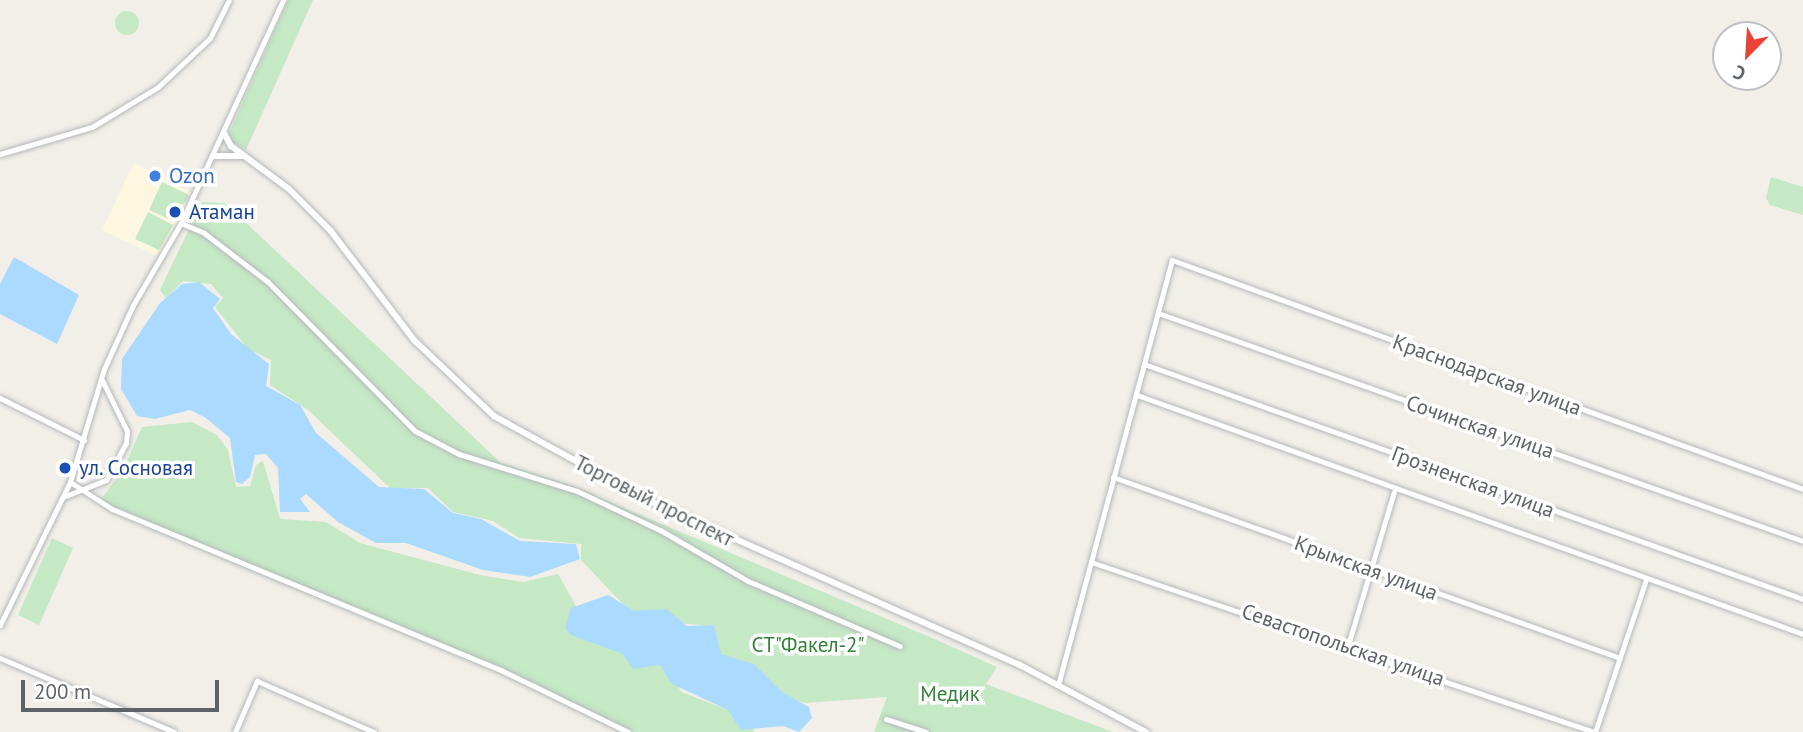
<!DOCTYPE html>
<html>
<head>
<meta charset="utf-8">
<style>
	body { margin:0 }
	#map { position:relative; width:1803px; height:732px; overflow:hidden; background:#f1efe8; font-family:"PT Sans",sans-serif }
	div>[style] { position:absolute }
	.commercial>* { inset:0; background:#fef7e0 }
	.green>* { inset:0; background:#c5e8c5 }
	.round { border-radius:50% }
	.water>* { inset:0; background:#aadaff }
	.roads { filter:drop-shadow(0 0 2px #b5b8bc) drop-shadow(0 0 2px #b5b8bc) }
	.minor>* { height:5px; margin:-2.5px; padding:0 2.5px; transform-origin:2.5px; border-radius:2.5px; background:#fff }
	.tertiary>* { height:6px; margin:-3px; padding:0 3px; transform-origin:3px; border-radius:3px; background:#fff }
	.dots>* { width:19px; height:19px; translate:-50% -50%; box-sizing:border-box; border:4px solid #fff; border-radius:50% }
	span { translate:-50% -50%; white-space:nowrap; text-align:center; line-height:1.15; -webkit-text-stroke:7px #fff; paint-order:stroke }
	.shop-label { font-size:21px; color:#366cbe }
	.left { translate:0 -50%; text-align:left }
	.transit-label { font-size:21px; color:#164399 }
	.street-label { font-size:21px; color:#5f6368 }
	.park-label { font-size:21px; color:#348238 }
	.north { position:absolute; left:1712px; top:21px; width:70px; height:70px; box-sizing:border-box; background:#fff; border:2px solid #bfc1c3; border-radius:50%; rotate:204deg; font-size:19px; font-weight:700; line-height:28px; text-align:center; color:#5f6368 }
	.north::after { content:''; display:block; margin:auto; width:24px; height:32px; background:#ea4335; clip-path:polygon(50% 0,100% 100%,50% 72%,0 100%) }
	.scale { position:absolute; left:21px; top:680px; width:198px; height:32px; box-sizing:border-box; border:4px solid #5f6368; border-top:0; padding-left:9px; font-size:21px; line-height:24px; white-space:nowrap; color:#5f6368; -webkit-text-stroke:5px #fff; paint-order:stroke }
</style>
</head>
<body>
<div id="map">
	<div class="commercial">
		<i style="clip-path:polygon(134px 163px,194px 194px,164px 259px,102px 230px)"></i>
	</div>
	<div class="green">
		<i style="clip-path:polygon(288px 0,313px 0,246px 150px,227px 138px)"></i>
		<i class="round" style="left:115px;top:11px;width:24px;height:24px"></i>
		<i style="clip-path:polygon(1771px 177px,1803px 187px,1803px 215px,1770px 205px,1766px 198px)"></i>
		<i style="clip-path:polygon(162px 182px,189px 195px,185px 203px,175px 207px,173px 221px,149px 210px)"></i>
		<i style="clip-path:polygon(202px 202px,225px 203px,501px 463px,567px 484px,937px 640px,997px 667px,986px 684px,1113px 732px,874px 732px,887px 697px,805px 703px,791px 698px,712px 648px,702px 625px,638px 620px,581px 560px,581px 544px,519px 538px,493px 521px,453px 512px,428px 488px,390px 488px,308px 410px,270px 385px,271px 360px,248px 349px,215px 307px,223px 298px,211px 284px,183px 281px,166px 298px,160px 290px)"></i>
		<i style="clip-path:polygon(148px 212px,173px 225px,159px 250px,135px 239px)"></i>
		<i style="clip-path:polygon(192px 422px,217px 435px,228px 450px,236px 487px,250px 486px,256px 465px,263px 461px,280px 519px,326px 522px,360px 543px,480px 575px,523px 582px,558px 574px,595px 640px,669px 667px,681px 692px,752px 719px,754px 732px,621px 732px,499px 673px,111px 512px,100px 501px,124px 468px,142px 427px)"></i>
		<i style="clip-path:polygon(52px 538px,73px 548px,39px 625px,18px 615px)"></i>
	</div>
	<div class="water">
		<i style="clip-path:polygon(14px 257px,79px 295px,57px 344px,0 314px,0 284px)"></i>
		<i style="clip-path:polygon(199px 282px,220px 299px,213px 308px,231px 334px,269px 364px,266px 386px,300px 405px,316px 433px,379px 487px,424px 489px,453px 513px,481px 519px,520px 541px,576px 544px,580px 559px,530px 577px,483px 570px,406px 543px,376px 543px,338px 522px,306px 494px,300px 499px,310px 512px,280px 512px,278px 468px,266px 454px,255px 455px,250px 477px,242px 484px,236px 482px,230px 438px,206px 418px,190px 410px,155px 419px,137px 416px,121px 389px,122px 359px,160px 303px,182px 284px)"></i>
		<i style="clip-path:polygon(608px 595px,634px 611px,666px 609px,687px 626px,714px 625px,721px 654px,754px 664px,782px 692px,809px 707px,812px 718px,799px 732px,783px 726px,741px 730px,728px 710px,672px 684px,660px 665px,633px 669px,623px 654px,571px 635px,565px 628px,571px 608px)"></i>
	</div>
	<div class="roads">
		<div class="minor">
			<i style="left:0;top:154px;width:96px;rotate:-16.4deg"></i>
			<i style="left:92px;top:127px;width:77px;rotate:-31.2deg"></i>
			<i style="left:158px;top:87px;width:71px;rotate:-43.3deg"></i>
			<i style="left:210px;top:38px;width:42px;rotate:-63.4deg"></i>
			<i style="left:181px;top:223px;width:25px;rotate:23deg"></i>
			<i style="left:204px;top:233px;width:81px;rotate:37.4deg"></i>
			<i style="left:268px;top:282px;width:209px;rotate:45.4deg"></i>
			<i style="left:415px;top:431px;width:50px;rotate:27.6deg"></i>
			<i style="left:459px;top:454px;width:124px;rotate:17.4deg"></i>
			<i style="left:577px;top:491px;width:92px;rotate:25.2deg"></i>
			<i style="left:660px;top:530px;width:102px;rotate:30.1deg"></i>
			<i style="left:748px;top:581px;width:165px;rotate:23.2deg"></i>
			<i style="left:1158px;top:313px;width:684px;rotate:19.47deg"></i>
			<i style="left:1144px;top:364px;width:700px;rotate:19.63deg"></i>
			<i style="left:1137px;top:395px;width:708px;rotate:19.74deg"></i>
			<i style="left:0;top:398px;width:94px;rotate:26.6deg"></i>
			<i style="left:1113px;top:477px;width:538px;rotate:19.65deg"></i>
			<i style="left:70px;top:482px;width:50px;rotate:32.7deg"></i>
			<i style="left:112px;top:509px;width:423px;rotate:22.5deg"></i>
			<i style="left:503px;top:671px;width:139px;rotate:26deg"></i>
			<i style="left:63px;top:497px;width:46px;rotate:-21.6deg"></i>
			<i style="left:106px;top:480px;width:42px;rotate:-61.6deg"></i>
			<i style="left:126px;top:443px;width:12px;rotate:-85deg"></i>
			<i style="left:127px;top:431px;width:57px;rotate:-116.1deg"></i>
			<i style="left:1091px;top:562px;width:531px;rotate:18.67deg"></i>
			<i style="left:0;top:625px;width:159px;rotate:-63.9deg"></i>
			<i style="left:70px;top:482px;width:118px;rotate:-73.3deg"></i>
			<i style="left:104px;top:369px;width:70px;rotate:-65.6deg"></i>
			<i style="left:133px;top:305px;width:95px;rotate:-59.7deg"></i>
			<i style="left:181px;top:223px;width:245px;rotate:-65.4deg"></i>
			<i style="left:1348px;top:645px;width:160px;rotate:-73.3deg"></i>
			<i style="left:0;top:658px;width:189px;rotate:23deg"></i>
			<i style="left:1058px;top:685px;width:440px;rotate:-75deg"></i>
			<i style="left:1172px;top:260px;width:671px;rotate:19.95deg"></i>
			<i style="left:886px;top:719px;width:42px;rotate:18deg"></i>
			<i style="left:235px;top:732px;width:56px;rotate:-66.7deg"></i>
			<i style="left:257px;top:681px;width:128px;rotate:23.6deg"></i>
			<i style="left:1595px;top:732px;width:160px;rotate:-71.5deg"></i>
		</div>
		<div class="tertiary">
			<i style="left:224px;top:133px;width:15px;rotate:62deg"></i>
			<i style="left:231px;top:146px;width:72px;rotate:36.6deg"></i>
			<i style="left:289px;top:189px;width:58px;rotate:45deg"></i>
			<i style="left:330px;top:230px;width:140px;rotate:52.6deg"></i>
			<i style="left:415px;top:341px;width:109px;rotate:43.5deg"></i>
			<i style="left:494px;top:416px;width:172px;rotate:28.8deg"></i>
			<i style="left:645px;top:499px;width:410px;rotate:23.9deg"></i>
			<i style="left:1020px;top:665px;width:143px;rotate:28deg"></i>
			<i style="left:213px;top:156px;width:29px"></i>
		</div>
	</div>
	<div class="dots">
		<i style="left:155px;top:176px;background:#3f7fe0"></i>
		<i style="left:175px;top:212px;background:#1a4fb4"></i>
		<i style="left:65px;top:468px;background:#1a4fb4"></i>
	</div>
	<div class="shop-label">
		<span class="left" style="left:169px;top:176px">Ozon</span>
	</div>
	<div class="transit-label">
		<span class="left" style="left:189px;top:212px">Атаман</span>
		<span class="left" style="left:79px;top:468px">ул. Сосновая</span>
	</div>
	<div class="street-label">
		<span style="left:1487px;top:375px;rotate:20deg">Краснодарская улица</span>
		<span style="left:1480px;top:427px;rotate:19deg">Сочинская улица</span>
		<span style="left:1473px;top:482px;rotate:20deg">Грозненская улица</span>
		<span style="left:654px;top:501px;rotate:27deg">Торговый проспект</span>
		<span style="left:1366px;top:568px;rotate:20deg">Крымская улица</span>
		<span style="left:1343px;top:645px;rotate:19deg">Севастопольская улица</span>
	</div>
	<div class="park-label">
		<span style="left:808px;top:645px">СТ"Факел-2"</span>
		<span style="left:950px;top:694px">Медик</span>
	</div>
	<div class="north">С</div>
	<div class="scale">200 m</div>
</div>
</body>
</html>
